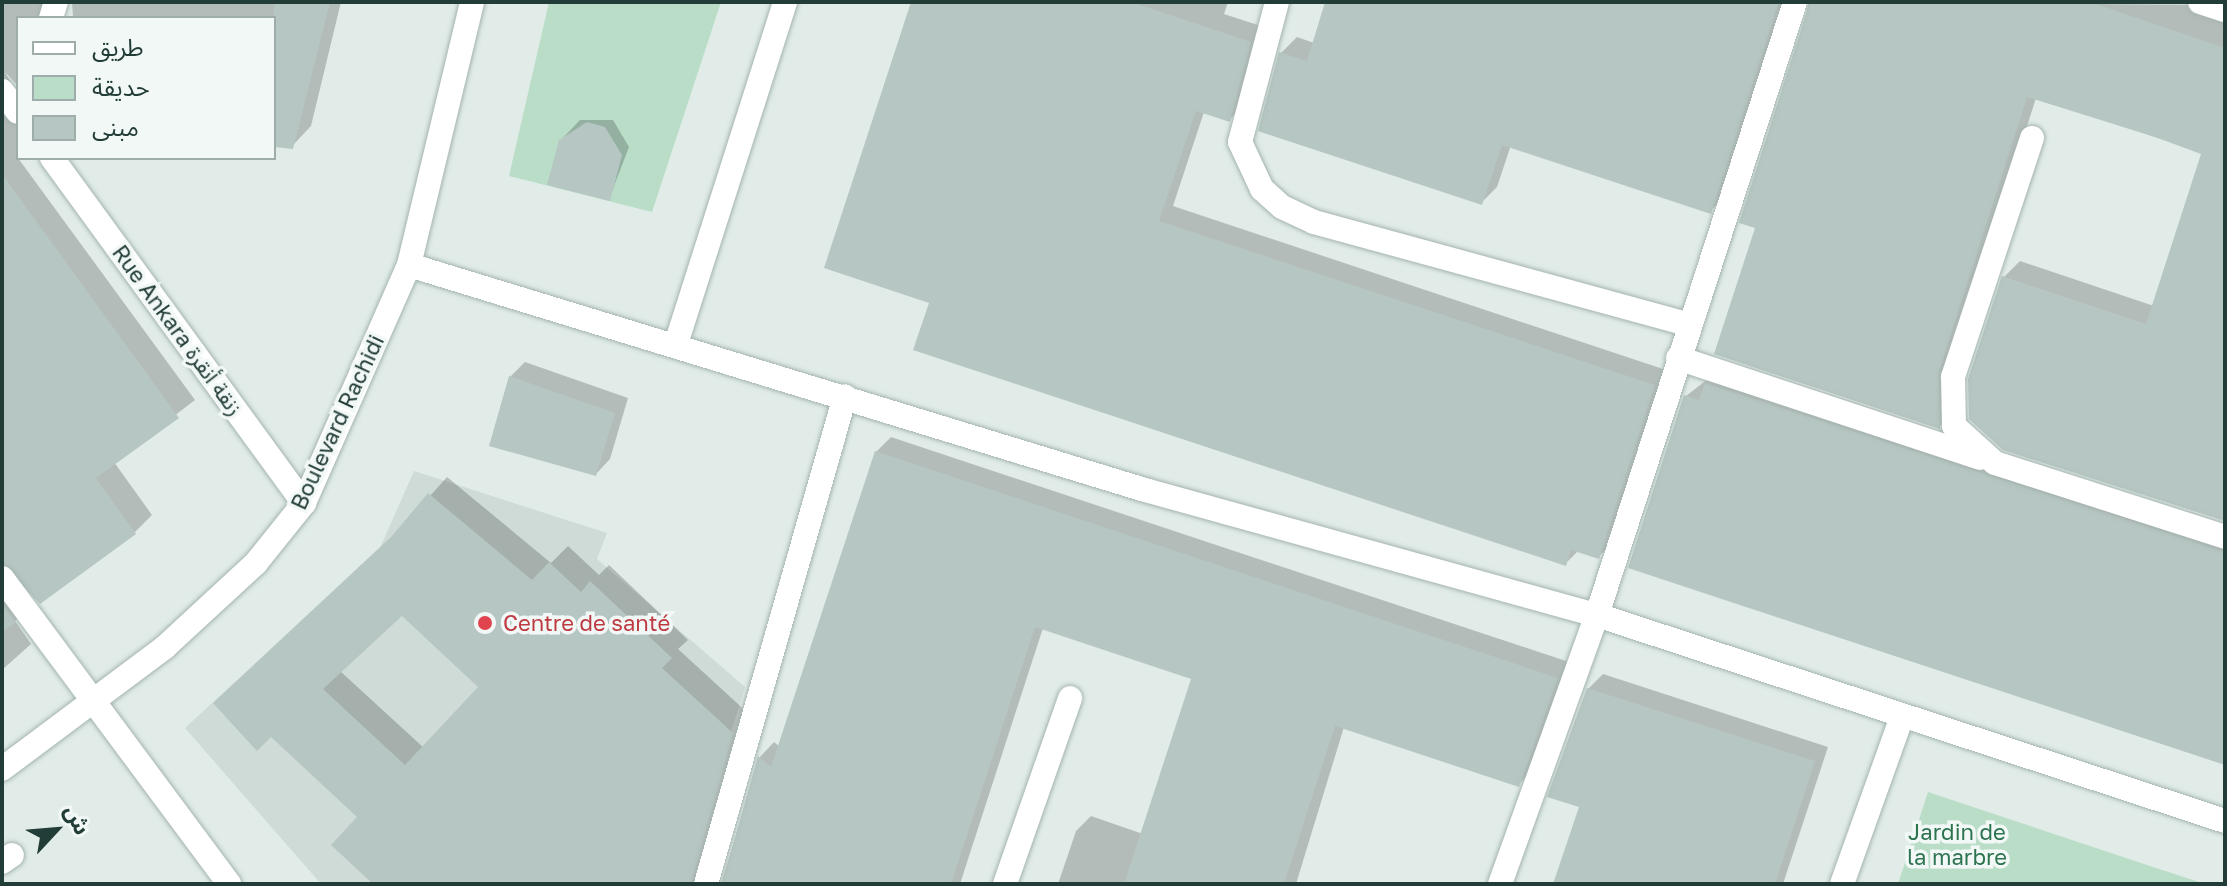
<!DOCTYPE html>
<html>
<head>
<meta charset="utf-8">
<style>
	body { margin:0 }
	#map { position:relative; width:2227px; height:886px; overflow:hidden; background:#e1ece8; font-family:"Golos Text","Noto Sans Arabic",sans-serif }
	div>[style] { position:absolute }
	.built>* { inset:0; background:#cfdbd7 }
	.green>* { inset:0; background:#baddc8 }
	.shadow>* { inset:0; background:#0003 }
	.building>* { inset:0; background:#b6c6c2 }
	.roads { filter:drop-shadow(0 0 2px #a4b4b0) drop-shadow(0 0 2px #a4b4b0) }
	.minor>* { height:24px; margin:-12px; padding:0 12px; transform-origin:12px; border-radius:12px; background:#fff }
	.dots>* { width:22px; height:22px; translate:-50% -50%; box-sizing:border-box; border:4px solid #f2f8f6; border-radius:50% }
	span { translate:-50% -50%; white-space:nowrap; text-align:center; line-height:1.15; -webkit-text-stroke:7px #f2f8f6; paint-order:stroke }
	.street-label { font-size:22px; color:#223c38 }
	.health-label { font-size:22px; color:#be3a42 }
	.left { translate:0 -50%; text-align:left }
	.park-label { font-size:22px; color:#2c7350 }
	.frame { position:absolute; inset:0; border:4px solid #223c38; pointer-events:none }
	.legend { position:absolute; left:16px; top:16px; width:260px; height:144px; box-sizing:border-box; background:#f2f8f6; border:2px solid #9fadaa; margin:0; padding:10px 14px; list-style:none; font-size:24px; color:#223c38 }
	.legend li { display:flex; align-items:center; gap:16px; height:40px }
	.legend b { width:40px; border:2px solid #9fadaa }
	.north { position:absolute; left:16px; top:790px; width:80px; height:80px; -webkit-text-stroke:6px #f2f8f6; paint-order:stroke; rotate:64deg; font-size:22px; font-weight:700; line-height:32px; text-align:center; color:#223c38 }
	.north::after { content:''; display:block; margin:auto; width:28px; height:36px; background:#223c38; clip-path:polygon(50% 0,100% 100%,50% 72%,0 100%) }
</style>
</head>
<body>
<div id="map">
	<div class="built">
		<i style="clip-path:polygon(414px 471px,607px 533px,597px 559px,745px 687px,684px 884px,321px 884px,185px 728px,380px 548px)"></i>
	</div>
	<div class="green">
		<i style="clip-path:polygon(549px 2px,721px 2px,652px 212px,509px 176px)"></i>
		<i style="clip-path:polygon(1928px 792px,2135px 861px,2205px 884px,1898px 884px)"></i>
	</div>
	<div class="shadow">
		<i style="clip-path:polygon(2px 2px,54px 2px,51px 18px,18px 18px,18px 86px,5px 72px,18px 94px,18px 158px,195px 400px,114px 462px,152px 515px,135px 532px,41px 602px,6px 563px,32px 603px,15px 621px,31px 644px,2px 670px)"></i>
		<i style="clip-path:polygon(72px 2px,341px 2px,311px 126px,294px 144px,274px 139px,274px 18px,73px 18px)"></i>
		<i style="clip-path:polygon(913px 2px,1228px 2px,1224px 14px,1264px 27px,1244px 105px,1229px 120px,1204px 112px,1173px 206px,1669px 371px,1614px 542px,1599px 556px,1579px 550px,1565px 564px,931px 302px)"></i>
		<i style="clip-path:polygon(1328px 2px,1789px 2px,1726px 196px,1710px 211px,1511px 145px,1497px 187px,1481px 203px,1281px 53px,1297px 37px,1314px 43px)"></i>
		<i style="clip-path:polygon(1809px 2px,2225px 5px,2225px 519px,2004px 277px,2020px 261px,2154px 306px,2204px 153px,2036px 98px,1954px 355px,1955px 411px,1939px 427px,1757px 227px)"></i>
		<i style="clip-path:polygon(580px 120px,613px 120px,629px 147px,609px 199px,560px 141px)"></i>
		<i style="clip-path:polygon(525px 362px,628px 398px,610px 459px,596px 474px,510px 377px)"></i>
		<i style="clip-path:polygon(1722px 368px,2225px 532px,2225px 763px,1686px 396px)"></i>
		<i style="clip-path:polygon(891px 437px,1572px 663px,1533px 770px,1518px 785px,1344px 727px,1296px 884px,1058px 884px,1076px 831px,1091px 816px,1143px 834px,1194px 678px,1043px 628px,960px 884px,721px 884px,760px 757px,774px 742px,780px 747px,876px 452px)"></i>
		<i style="clip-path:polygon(evenodd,447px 477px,551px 563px,568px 546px,599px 575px,609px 565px,688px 640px,678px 649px,750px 715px,709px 867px,692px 884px,376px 884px,360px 817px,271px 734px,398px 532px,447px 477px,402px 613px,481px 687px,424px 748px,340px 671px,402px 613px)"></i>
		<i style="clip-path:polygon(1603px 674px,1828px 747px,1783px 884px,1556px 884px,1581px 806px,1588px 689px)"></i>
	</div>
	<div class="building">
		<i style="clip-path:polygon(274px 2px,330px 2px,293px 149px,274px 147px)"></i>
		<i style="clip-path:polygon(911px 2px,1131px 2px,1251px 42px,1230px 122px,1196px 111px,1159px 221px,1655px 385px,1599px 559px,1571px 550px,1566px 566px,913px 350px,929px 303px,824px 268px)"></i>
		<i style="clip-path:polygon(1325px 2px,1779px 2px,1711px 214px,1502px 145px,1482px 205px,1258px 131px,1279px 52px,1307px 61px)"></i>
		<i style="clip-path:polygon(1810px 2px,2090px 2px,2225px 48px,2225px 521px,2003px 450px,1969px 419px,1968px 379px,2002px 276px,2146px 324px,2201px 154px,2155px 137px,2027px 97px,1939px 372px,1940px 429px,1714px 354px,1755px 228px,1739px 223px)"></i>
		<i style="clip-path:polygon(587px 122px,605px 127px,622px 155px,610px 201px,547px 185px,559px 140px)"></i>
		<i style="clip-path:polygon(2px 174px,179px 418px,96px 478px,136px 534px,40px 604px,2px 563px)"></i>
		<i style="clip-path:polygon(509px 376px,615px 413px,596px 476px,489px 446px)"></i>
		<i style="clip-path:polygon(1705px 383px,2225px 552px,2225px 765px,1628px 568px,1684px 395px,1699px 400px)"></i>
		<i style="clip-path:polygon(875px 451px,1558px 678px,1519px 787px,1335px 726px,1284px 884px,1124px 884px,1191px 679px,1035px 627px,951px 884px,722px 884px,758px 756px,771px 767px)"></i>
		<i style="clip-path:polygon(evenodd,428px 493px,532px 580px,549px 562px,581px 592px,590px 581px,672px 658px,662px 668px,733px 733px,691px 884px,373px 884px,331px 845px,357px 817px,271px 737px,257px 751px,213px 703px,392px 536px,428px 493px,402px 616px,478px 687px,405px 765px,323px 689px,402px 616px)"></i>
		<i style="clip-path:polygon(2px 603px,16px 622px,2px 632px)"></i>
		<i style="clip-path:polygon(1587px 688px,1815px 761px,1775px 884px,1553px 884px,1579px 807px,1547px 797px)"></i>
	</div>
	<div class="roads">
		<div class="minor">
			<i style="left:1277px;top:2px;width:145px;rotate:104.8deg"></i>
			<i style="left:1240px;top:142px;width:52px;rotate:64.9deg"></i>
			<i style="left:1262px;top:189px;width:27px;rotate:42deg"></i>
			<i style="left:1282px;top:207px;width:35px;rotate:25deg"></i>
			<i style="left:1314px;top:222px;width:388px;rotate:15.3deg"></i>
			<i style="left:2200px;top:2px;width:26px;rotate:18deg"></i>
			<i style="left:51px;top:18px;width:17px;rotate:-73deg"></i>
			<i style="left:2px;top:91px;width:26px;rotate:53deg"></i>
			<i style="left:2032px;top:138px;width:252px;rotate:108.3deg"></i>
			<i style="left:1953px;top:377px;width:49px;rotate:88.8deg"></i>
			<i style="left:1954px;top:426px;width:55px;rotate:42.1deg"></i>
			<i style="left:1995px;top:463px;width:242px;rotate:17.8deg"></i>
			<i style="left:52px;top:158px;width:427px;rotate:53.9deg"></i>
			<i style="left:409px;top:265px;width:770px;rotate:17deg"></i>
			<i style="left:1145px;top:490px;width:469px;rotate:15.5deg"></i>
			<i style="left:1597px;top:615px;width:661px;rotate:18.16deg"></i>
			<i style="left:676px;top:344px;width:359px;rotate:-72.3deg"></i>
			<i style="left:1678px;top:358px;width:318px;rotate:18.3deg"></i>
			<i style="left:2px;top:578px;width:381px;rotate:53.4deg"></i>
			<i style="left:2px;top:769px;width:204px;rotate:-36.8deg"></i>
			<i style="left:165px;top:647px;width:124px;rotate:-42.7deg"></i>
			<i style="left:256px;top:563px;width:77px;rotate:-51.3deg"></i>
			<i style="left:304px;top:503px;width:260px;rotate:-66.2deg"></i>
			<i style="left:409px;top:265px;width:270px;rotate:-76.5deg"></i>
			<i style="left:2px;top:862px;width:12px;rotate:-35deg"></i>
			<i style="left:706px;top:884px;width:507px;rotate:-74.1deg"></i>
			<i style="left:1005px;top:884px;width:197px;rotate:-70.7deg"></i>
			<i style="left:1500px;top:884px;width:286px;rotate:-70.2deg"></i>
			<i style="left:1597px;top:615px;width:644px;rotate:-72.1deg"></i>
			<i style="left:1842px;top:884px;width:175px;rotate:-70.3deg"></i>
		</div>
	</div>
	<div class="dots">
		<i style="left:485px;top:623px;background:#e0444e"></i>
	</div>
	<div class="street-label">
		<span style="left:178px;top:330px;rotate:54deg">Rue Ankara زنقة أنقرة</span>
		<span style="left:337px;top:422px;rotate:-65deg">Boulevard Rachidi</span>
	</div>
	<div class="health-label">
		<span class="left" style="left:503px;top:623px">Centre de santé</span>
	</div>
	<div class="park-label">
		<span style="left:1957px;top:844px">Jardin de<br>la marbre</span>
	</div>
	<div class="frame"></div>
	<ul class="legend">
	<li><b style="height:10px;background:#fff"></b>طريق</li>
	<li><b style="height:22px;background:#baddc8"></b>حديقة</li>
	<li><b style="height:22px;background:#b6c6c2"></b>مبنى</li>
	</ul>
	<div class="north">ش</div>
</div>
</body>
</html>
